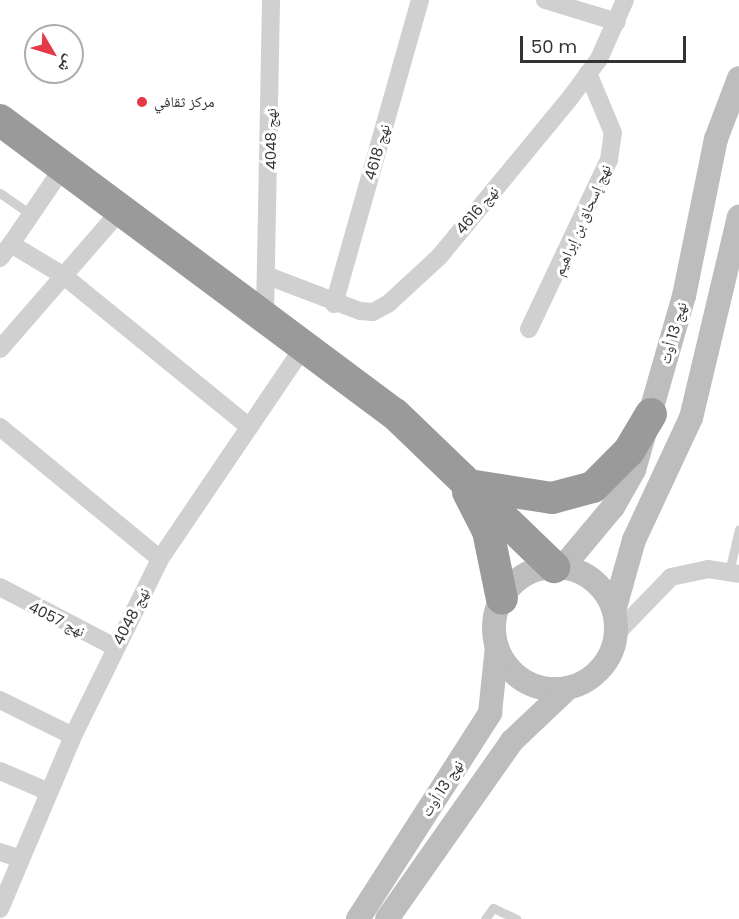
<!DOCTYPE html>
<html>
<head>
<meta charset="utf-8">
<style>
	body { margin:0 }
	#map { position:relative; width:739px; height:919px; overflow:hidden; background:#fff; font-family:Poppins,"Noto Naskh Arabic",sans-serif }
	div>[style] { position:absolute }
	.lane>* { height:9px; margin:-4.5px; padding:0 4.5px; transform-origin:4.5px; border-radius:4.5px; background:#d0d0d0 }
	.street>* { height:18px; margin:-9px; padding:0 9px; transform-origin:9px; border-radius:9px; background:#d0d0d0 }
	.secondary>* { height:24px; margin:-12px; padding:0 12px; transform-origin:12px; border-radius:12px; background:#bdbdbd }
	.secondary>.ring { margin:-12px; padding:0; box-sizing:content-box; background:none; border:24px solid #bdbdbd; border-radius:50% }
	.highway>* { height:32px; margin:-16px; padding:0 16px; transform-origin:16px; border-radius:16px; background:#9a9a9a }
	.dots>* { width:16px; height:16px; translate:-50% -50%; box-sizing:border-box; border:3px solid #fff; border-radius:50% }
	span { translate:-50% -50%; white-space:nowrap; text-align:center; line-height:1.15; -webkit-text-stroke:6px #fff; paint-order:stroke }
	.poi-label { font-size:15px; color:#333 }
	.left { translate:0 -50%; text-align:left }
	.street-label { font-size:15px; color:#333 }
	.north { position:absolute; left:24px; top:24px; width:60px; height:60px; box-sizing:border-box; background:#fff; border:2px solid #adadad; border-radius:50%; rotate:128deg; font-size:16px; font-weight:700; line-height:24px; text-align:center; color:#333 }
	.north::after { content:''; display:block; margin:auto; width:21px; height:27px; background:#e63946; clip-path:polygon(50% 0,100% 100%,50% 72%,0 100%) }
	.scale { position:absolute; left:520px; top:36px; width:166px; height:27px; box-sizing:border-box; border:3px solid #333; border-top:0; padding-left:8px; font-size:18px; line-height:21px; white-space:nowrap; color:#333; -webkit-text-stroke:4px #fff; paint-order:stroke }
</style>
</head>
<body>
<div id="map">
	<div class="lane">
		<i style="left:0;top:193px;width:38px;rotate:35deg"></i>
		<i style="left:729px;top:572px;width:44px;rotate:-76.9deg"></i>
		<i style="left:485px;top:919px;width:14px;rotate:-54deg"></i>
		<i style="left:493px;top:908px;width:26px;rotate:25deg"></i>
	</div>
	<div class="street">
		<i style="left:545px;top:0;width:75px;rotate:17deg"></i>
		<i style="left:11px;top:244px;width:94px;rotate:-55.8deg"></i>
		<i style="left:0;top:258px;width:18px;rotate:-52deg"></i>
		<i style="left:11px;top:244px;width:62px;rotate:31.1deg"></i>
		<i style="left:64px;top:276px;width:239px;rotate:39.2deg"></i>
		<i style="left:268px;top:276px;width:98px;rotate:20.8deg"></i>
		<i style="left:360px;top:311px;width:13px;rotate:4deg"></i>
		<i style="left:373px;top:312px;width:18px;rotate:-29deg"></i>
		<i style="left:389px;top:303px;width:68px;rotate:-42.6deg"></i>
		<i style="left:439px;top:257px;width:206px;rotate:-50.5deg"></i>
		<i style="left:570px;top:98px;width:49px;rotate:-53.4deg"></i>
		<i style="left:599px;top:59px;width:64px;rotate:-66.2deg"></i>
		<i style="left:334px;top:304px;width:316px;rotate:-74.2deg"></i>
		<i style="left:265px;top:314px;width:314px;rotate:-88.9deg"></i>
		<i style="left:529px;top:329px;width:187px;rotate:-64.7deg"></i>
		<i style="left:609px;top:160px;width:27px;rotate:-82deg"></i>
		<i style="left:613px;top:133px;width:65px;rotate:-112.6deg"></i>
		<i style="left:0;top:349px;width:183px;rotate:-49deg"></i>
		<i style="left:0;top:427px;width:207px;rotate:39.5deg"></i>
		<i style="left:0;top:587px;width:130px;rotate:27.6deg"></i>
		<i style="left:616px;top:634px;width:79px;rotate:-46deg"></i>
		<i style="left:671px;top:577px;width:38px;rotate:-12deg"></i>
		<i style="left:708px;top:569px;width:31px;rotate:9deg"></i>
		<i style="left:0;top:700px;width:81px;rotate:26.3deg"></i>
		<i style="left:0;top:771px;width:53px;rotate:23.2deg"></i>
		<i style="left:0;top:852px;width:22px;rotate:18deg"></i>
		<i style="left:0;top:909px;width:188px;rotate:-67.1deg"></i>
		<i style="left:73px;top:736px;width:197px;rotate:-63.8deg"></i>
		<i style="left:160px;top:559px;width:258px;rotate:-55.9deg"></i>
	</div>
	<div class="secondary">
		<i class="ring" style="left:494px;top:567px;width:98px;height:98px"></i>
		<i style="left:562px;top:568px;width:80px;rotate:-50.1deg"></i>
		<i style="left:613px;top:507px;width:43px;rotate:-60.4deg"></i>
		<i style="left:634px;top:470px;width:181px;rotate:-74deg"></i>
		<i style="left:684px;top:296px;width:160px;rotate:-78.5deg"></i>
		<i style="left:716px;top:139px;width:65px;rotate:-69.3deg"></i>
		<i style="left:614px;top:611px;width:74px;rotate:-74.3deg"></i>
		<i style="left:634px;top:540px;width:135px;rotate:-65deg"></i>
		<i style="left:691px;top:418px;width:207px;rotate:-76.6deg"></i>
		<i style="left:358px;top:919px;width:245px;rotate:-57.3deg"></i>
		<i style="left:490px;top:713px;width:67px;rotate:-84deg"></i>
		<i style="left:387px;top:919px;width:218px;rotate:-54.9deg"></i>
		<i style="left:512px;top:741px;width:77px;rotate:-43.4deg"></i>
	</div>
	<div class="highway">
		<i style="left:0;top:120px;width:492px;rotate:36.7deg"></i>
		<i style="left:395px;top:414px;width:221px;rotate:43.9deg"></i>
		<i style="left:475px;top:486px;width:78px;rotate:8.9deg"></i>
		<i style="left:552px;top:498px;width:42px;rotate:-15deg"></i>
		<i style="left:593px;top:487px;width:51px;rotate:-45deg"></i>
		<i style="left:629px;top:451px;width:43px;rotate:-59.3deg"></i>
		<i style="left:468px;top:492px;width:44px;rotate:62.9deg"></i>
		<i style="left:488px;top:531px;width:69px;rotate:78.4deg"></i>
	</div>
	<div class="dots">
		<i style="left:142px;top:102px;background:#e63946"></i>
	</div>
	<div class="poi-label">
		<span class="left" style="left:154px;top:102px">مركز ثقافي</span>
	</div>
	<div class="street-label">
		<span style="left:271px;top:139px;rotate:-90deg">نهج 4048</span>
		<span style="left:377px;top:152px;rotate:-74deg">نهج 4618</span>
		<span style="left:477px;top:210px;rotate:-50deg">نهج 4616</span>
		<span style="left:582px;top:220px;rotate:-66deg">نهج إسحاق بن إبراهيم</span>
		<span style="left:673px;top:333px;rotate:-74deg">نهج 13 أوت</span>
		<span style="left:131px;top:616px;rotate:-63deg">نهج 4048</span>
		<span style="left:57px;top:619px;rotate:26deg">نهج 4057</span>
		<span style="left:442px;top:788px;rotate:-57deg">نهج 13 أوت</span>
	</div>
	<div class="north">ش</div>
	<div class="scale">50 m</div>
</div>
</body>
</html>
